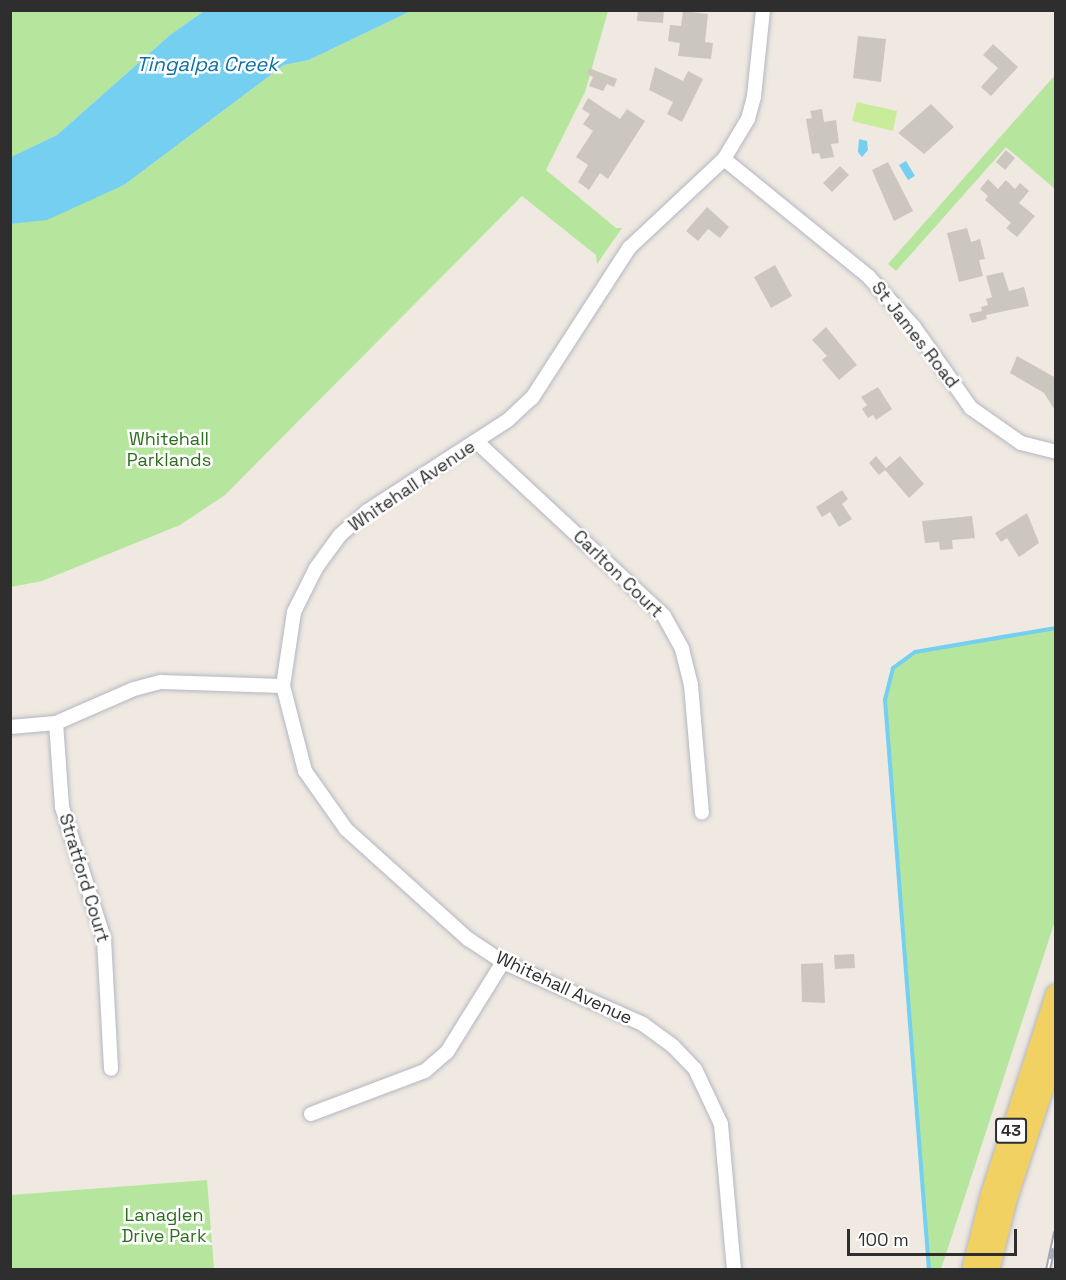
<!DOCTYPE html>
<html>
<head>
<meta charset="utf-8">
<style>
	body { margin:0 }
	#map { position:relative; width:1066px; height:1280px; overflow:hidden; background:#efe9e1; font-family:"Space Grotesk",sans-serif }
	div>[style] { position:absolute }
	.green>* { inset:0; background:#b6e59e }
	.pitch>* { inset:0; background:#c9ec9a }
	.water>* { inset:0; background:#75cff0 }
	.stream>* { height:4px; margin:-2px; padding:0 2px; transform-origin:2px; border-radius:2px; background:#75cff0 }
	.building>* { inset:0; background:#cbc7bf }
	.roads { filter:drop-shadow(0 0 2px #b4b7c1) drop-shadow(0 0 2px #b4b7c1) }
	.street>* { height:14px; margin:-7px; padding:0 7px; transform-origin:7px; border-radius:7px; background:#fff }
	.primary>* { height:21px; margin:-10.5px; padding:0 10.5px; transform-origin:10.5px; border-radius:10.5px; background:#f2d163 }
	.rail>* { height:6px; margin-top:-3px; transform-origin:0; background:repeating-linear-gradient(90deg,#fff 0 11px,#a3a6b8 0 22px); box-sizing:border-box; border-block:2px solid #a3a6b8 }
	span { translate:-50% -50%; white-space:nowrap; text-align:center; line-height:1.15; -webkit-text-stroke:5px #fff; paint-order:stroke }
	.shield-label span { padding:2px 4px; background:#fff; border:2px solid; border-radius:4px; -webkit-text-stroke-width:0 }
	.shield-label { font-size:16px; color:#2e2e2e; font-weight:700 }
	.street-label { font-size:18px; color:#2e2e2e }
	.park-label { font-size:18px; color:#2c6e1b }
	.water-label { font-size:20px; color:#0d6fa3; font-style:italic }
	.frame { position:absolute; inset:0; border:12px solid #2e2e2e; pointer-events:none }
	.scale { position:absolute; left:847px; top:1229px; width:170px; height:27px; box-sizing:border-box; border:3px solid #2e2e2e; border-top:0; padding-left:8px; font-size:18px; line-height:21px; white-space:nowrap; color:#2e2e2e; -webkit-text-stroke:4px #fff; paint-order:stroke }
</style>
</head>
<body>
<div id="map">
	<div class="green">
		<i style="clip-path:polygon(11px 11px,204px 11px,170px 35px,57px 135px,11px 157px)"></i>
		<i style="clip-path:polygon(411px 11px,608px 11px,585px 92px,546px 170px,616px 228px,622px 228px,597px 264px,596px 255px,522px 196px,225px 495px,180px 525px,42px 581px,11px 587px,11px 224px,47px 219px,124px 185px,284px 65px,309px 60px)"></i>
		<i style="clip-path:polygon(1055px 75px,1055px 189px,1006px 147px,896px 271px,888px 264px)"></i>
		<i style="clip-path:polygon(1055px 628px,1055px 921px,941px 1269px,929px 1269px,885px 700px,893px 668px,915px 652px)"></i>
		<i style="clip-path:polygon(207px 1180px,214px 1269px,11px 1269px,11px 1195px)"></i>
	</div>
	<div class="pitch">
		<i style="clip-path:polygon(857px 102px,897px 111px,893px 131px,852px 121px)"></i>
	</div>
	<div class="water">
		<i style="clip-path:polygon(204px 11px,411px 11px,309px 60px,284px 65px,124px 185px,47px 220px,11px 224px,11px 157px,57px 135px,170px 35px)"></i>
		<i style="clip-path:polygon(859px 139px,867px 141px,868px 150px,862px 157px,858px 152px)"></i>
		<i style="clip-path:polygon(906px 161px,915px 176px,908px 180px,899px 165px)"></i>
	</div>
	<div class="stream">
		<i style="left:929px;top:1270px;width:572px;rotate:-94.41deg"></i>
		<i style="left:885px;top:700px;width:33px;rotate:-76deg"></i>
		<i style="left:893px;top:668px;width:27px;rotate:-36deg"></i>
		<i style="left:915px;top:652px;width:143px;rotate:-9.7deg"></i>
	</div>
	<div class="building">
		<i style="clip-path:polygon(638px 10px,664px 10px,663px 23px,637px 21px)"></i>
		<i style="clip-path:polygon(683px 11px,708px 14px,705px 42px,713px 43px,711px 59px,678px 56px,680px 43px,668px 41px,670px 25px,681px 26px)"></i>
		<i style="clip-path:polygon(858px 36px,886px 39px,881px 82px,853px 78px)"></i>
		<i style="clip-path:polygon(993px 44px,1018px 67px,991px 96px,981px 87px,998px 68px,983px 55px)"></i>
		<i style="clip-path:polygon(655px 67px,683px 81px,688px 71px,703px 79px,682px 122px,667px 114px,673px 102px,649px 90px)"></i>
		<i style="clip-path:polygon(589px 68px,617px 79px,614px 87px,607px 84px,603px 91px,589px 86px,593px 77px,587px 74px)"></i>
		<i style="clip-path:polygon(588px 98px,620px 119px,627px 109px,645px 121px,608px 179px,600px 173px,589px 190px,578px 182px,588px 165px,576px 157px,593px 131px,583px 124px,590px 114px,582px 109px)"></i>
		<i style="clip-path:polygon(931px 104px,954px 127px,924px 154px,898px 133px)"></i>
		<i style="clip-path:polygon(822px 109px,824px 122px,836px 120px,839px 143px,831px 144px,834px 157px,821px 159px,819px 153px,812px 154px,806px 119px,812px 118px,810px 111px)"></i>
		<i style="clip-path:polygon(1006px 150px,1015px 158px,1005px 170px,996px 162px)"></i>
		<i style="clip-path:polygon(888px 162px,913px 211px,894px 221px,872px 170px)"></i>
		<i style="clip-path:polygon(840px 166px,849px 175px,832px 192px,823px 183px)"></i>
		<i style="clip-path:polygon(988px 179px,998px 189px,1006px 180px,1015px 189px,1020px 183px,1029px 191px,1019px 203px,1035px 216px,1017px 237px,1006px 228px,1011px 223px,985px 200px,988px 196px,980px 189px)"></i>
		<i style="clip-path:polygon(707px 207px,729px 227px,720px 238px,708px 229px,698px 241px,686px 231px)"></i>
		<i style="clip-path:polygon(967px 228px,971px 242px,980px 239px,985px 259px,979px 260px,983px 276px,959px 282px,947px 233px)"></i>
		<i style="clip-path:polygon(775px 265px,792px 296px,771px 308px,754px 277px)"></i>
		<i style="clip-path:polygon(1003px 272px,1009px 291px,1024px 287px,1029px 306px,986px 315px,987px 319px,972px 323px,969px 314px,982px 311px,981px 307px,988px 305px,986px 299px,992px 297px,986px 276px)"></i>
		<i style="clip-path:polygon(826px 327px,857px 365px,839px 380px,822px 360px,827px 356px,812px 340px)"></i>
		<i style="clip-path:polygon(1017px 356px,1056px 378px,1056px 412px,1044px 393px,1010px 373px)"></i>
		<i style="clip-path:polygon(878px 387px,892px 409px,876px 420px,873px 415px,868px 418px,862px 409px,867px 405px,861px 397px)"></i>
		<i style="clip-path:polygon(876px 456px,886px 468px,900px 456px,924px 484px,909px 498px,885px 470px,879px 475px,869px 463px)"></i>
		<i style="clip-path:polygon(842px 490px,848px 499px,842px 504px,852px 519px,839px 527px,830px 512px,822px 517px,816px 507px)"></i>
		<i style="clip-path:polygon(1027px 513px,1039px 543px,1019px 557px,1007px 538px,1001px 542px,995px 533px)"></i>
		<i style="clip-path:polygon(972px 516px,975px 538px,952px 540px,953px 549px,940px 550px,939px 542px,925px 543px,922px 521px)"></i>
		<i style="clip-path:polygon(854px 954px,855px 968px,835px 969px,834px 955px)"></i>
		<i style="clip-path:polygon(823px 963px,825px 1003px,802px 1002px,801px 964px)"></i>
	</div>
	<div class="roads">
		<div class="street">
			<i style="left:724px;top:159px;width:186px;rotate:39.1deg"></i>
			<i style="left:868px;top:276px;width:69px;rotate:48deg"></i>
			<i style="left:914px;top:327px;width:99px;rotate:54.9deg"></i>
			<i style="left:971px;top:408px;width:61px;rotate:35deg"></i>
			<i style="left:1021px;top:443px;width:36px;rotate:14deg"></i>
			<i style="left:477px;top:442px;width:255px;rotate:42.9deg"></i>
			<i style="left:664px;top:616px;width:38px;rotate:61deg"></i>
			<i style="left:682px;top:649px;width:37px;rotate:76deg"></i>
			<i style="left:691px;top:685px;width:128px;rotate:85.1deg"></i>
			<i style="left:56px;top:723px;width:84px;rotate:85.9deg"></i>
			<i style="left:62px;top:807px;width:139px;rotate:72.3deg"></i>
			<i style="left:104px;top:939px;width:130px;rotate:86.9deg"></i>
			<i style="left:10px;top:727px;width:46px;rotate:-5deg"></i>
			<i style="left:56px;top:723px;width:85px;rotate:-23.6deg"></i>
			<i style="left:134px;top:689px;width:28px;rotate:-15deg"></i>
			<i style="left:161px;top:682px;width:122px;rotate:1.9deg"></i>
			<i style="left:311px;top:1114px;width:122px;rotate:-20.7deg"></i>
			<i style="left:425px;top:1071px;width:29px;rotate:-41deg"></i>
			<i style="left:447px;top:1052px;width:106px;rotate:-58.1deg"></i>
			<i style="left:734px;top:1270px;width:147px;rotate:-95.1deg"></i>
			<i style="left:721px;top:1124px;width:61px;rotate:-115.3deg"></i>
			<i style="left:695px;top:1069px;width:32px;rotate:-134deg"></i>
			<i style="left:673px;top:1046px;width:37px;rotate:-144deg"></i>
			<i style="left:643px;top:1024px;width:153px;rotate:-156.1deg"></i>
			<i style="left:503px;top:962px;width:42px;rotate:-146.7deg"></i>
			<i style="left:468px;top:939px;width:164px;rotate:-138deg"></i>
			<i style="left:346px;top:829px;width:71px;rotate:-125.3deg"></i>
			<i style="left:305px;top:771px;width:88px;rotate:-104.5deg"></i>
			<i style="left:283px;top:686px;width:75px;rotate:-81.5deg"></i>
			<i style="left:294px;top:612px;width:49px;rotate:-63.4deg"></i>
			<i style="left:316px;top:568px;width:41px;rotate:-54deg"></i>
			<i style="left:340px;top:535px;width:35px;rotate:-41deg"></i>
			<i style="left:366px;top:512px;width:169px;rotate:-32.9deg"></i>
			<i style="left:508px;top:420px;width:33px;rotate:-43deg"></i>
			<i style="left:532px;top:398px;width:179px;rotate:-57.1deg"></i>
			<i style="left:629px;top:248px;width:130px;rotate:-43.1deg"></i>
			<i style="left:724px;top:159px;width:47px;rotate:-59deg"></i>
			<i style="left:748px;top:119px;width:24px;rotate:-75deg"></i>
			<i style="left:754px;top:96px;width:86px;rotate:-84deg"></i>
		</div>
		<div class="primary">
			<i style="left:972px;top:1270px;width:78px;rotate:-76deg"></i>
			<i style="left:991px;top:1194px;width:210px;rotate:-72deg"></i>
			<i style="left:988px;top:1270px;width:74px;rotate:-76deg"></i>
			<i style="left:1006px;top:1198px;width:160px;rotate:-71.8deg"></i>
		</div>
	</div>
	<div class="rail">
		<i style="left:1048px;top:1270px;width:39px;rotate:-78deg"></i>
	</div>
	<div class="shield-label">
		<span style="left:1011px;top:1131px">43</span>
	</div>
	<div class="street-label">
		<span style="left:915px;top:335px;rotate:52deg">St James Road</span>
		<span style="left:412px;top:486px;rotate:-34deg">Whitehall Avenue</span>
		<span style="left:618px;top:574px;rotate:44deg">Carlton Court</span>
		<span style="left:84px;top:878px;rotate:73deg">Stratford Court</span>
		<span style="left:564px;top:988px;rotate:25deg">Whitehall Avenue</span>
	</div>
	<div class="park-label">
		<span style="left:169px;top:450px">Whitehall<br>Parklands</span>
		<span style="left:164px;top:1226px">Lanaglen<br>Drive Park</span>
	</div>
	<div class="water-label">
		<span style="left:207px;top:64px">Tingalpa Creek</span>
	</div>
	<div class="frame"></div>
	<div class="scale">100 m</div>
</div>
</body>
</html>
